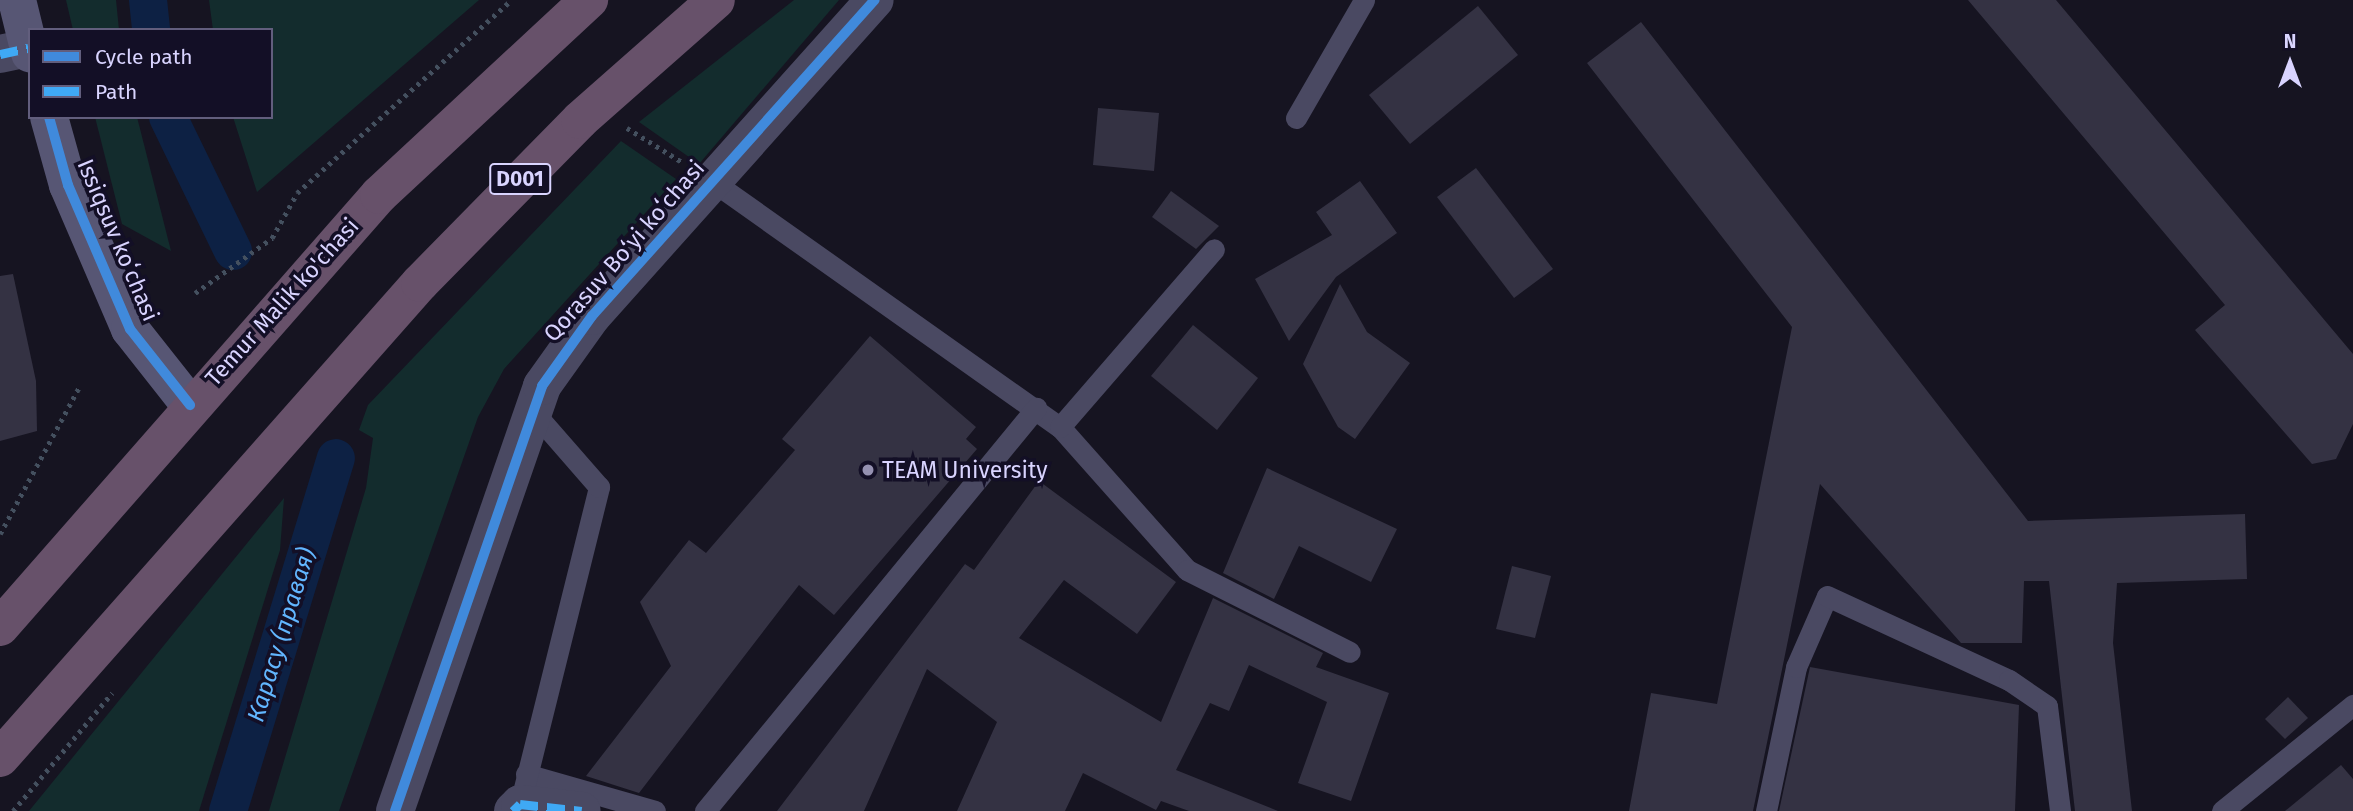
<!DOCTYPE html>
<html>
<head>
<meta charset="utf-8">
<style>
	body { margin:0 }
	#map { position:relative; width:2353px; height:811px; overflow:hidden; background:#161421; font-family:"Fira Sans",sans-serif }
	div>[style] { position:absolute }
	.green>* { inset:0; background:#132c2d }
	.canal>* { height:38px; margin:-19px; padding:0 19px; transform-origin:19px; border-radius:19px; background:#0d2144 }
	.building>* { inset:0; background:#343243 }
	.path>* { height:4.5px; margin-top:-2.25px; transform-origin:0; background:repeating-linear-gradient(90deg,#44505f 0 3.5px,transparent 0 8.5px) }
	.lane>* { height:21px; margin:-10.5px; padding:0 10.5px; transform-origin:10.5px; border-radius:10.5px; background:#4a4962 }
	.street>* { height:38px; margin:-19px; padding:0 19px; transform-origin:19px; border-radius:19px; background:#4a4962 }
	.secondary>* { height:38px; margin:-19px; padding:0 19px; transform-origin:19px; border-radius:19px; background:#575674 }
	.highway>* { height:38px; margin:-19px; padding:0 19px; transform-origin:19px; border-radius:19px; background:#67516a }
	.quiet>* { height:9px; margin-top:-4.5px; transform-origin:0; background:repeating-linear-gradient(90deg,#3fa9f5 0 18px,transparent 0 27px) }
	.cycleway>* { height:10px; margin:-5px; padding:0 5px; transform-origin:5px; border-radius:5px; background:#408adc }
	.dots>* { width:19px; height:19px; translate:-50% -50%; box-sizing:border-box; border:4px solid #130f26; border-radius:50% }
	span { translate:-50% -50%; white-space:nowrap; text-align:center; line-height:1.15; -webkit-text-stroke:7px #130f26; paint-order:stroke }
	.shield-label span { padding:2px 5px; background:#130f26; border:2px solid; border-radius:5px; -webkit-text-stroke-width:0 }
	.shield-label { font-size:21px; color:#d9d4ff; font-weight:700 }
	.street-label { font-size:23px; color:#d9d4ff }
	.poi-label { font-size:23px; color:#d9d4ff }
	.left { translate:0 -50%; text-align:left }
	.water-label { font-size:24px; color:#62b6ff; font-style:italic }
	.legend { position:absolute; left:28px; top:28px; width:245px; height:91px; box-sizing:border-box; background:#130f26; border:2px solid #625e7d; margin:0; padding:9px 12px; list-style:none; font-size:21px; color:#d9d4ff }
	.legend li { display:flex; align-items:center; gap:14px; height:35px }
	.legend b { width:35px; border:2px solid #625e7d }
	.north { position:absolute; left:2255px; top:28px; width:70px; height:70px; -webkit-text-stroke:5px #130f26; paint-order:stroke; rotate:0deg; font-size:19px; font-weight:700; line-height:28px; text-align:center; color:#d9d4ff }
	.north::after { content:''; display:block; margin:auto; width:24px; height:32px; background:#d9d4ff; clip-path:polygon(50% 0,100% 100%,50% 72%,0 100%) }
</style>
</head>
<body>
<div id="map">
	<div class="green">
		<i style="clip-path:polygon(66px 0,116px 0,119px 30px,73px 30px)"></i>
		<i style="clip-path:polygon(209px 0,479px 0,257px 192px,233px 117px,271px 117px,271px 30px,213px 30px)"></i>
		<i style="clip-path:polygon(794px 0,839px 0,699px 164px,639px 122px)"></i>
		<i style="clip-path:polygon(95px 117px,137px 117px,171px 251px,122px 224px)"></i>
		<i style="clip-path:polygon(621px 141px,676px 179px,504px 369px,478px 417px,339px 811px,269px 811px,366px 488px,373px 438px,359px 430px,368px 405px)"></i>
		<i style="clip-path:polygon(284px 498px,280px 550px,199px 811px,29px 811px)"></i>
	</div>
	<div class="canal">
		<i style="left:148px;top:0;width:30px;rotate:84deg"></i>
		<i style="left:168px;top:117px;width:149px;rotate:64.1deg"></i>
		<i style="left:228px;top:811px;width:369px;rotate:-73deg"></i>
	</div>
	<div class="building">
		<i style="clip-path:polygon(1968px 0,2056px 0,2353px 354px,2353px 424px,2336px 459px,2312px 464px,2195px 330px,2225px 305px)"></i>
		<i style="clip-path:polygon(1478px 6px,1518px 55px,1410px 144px,1369px 95px)"></i>
		<i style="clip-path:polygon(1641px 22px,2028px 521px,2245px 514px,2247px 579px,2117px 583px,2113px 643px,2132px 811px,2075px 811px,2049px 581px,2024px 581px,2022px 643px,1961px 643px,1820px 484px,1753px 811px,1629px 811px,1651px 693px,1717px 704px,1792px 327px,1587px 63px)"></i>
		<i style="clip-path:polygon(1098px 108px,1159px 113px,1154px 171px,1093px 165px)"></i>
		<i style="clip-path:polygon(1476px 168px,1553px 269px,1514px 298px,1437px 197px)"></i>
		<i style="clip-path:polygon(1360px 181px,1397px 233px,1336px 277px,1289px 341px,1255px 279px,1332px 235px,1316px 212px)"></i>
		<i style="clip-path:polygon(1171px 191px,1219px 226px,1196px 249px,1152px 217px)"></i>
		<i style="clip-path:polygon(13px 274px,36px 381px,37px 431px,0 441px,0 276px)"></i>
		<i style="clip-path:polygon(1340px 284px,1367px 332px,1410px 363px,1355px 439px,1338px 427px,1303px 364px)"></i>
		<i style="clip-path:polygon(1193px 325px,1258px 378px,1217px 430px,1151px 376px)"></i>
		<i style="clip-path:polygon(870px 336px,976px 427px,966px 439px,977px 449px,834px 615px,799px 585px,639px 793px,586px 776px,671px 666px,640px 602px,689px 540px,706px 553px,795px 450px,782px 439px)"></i>
		<i style="clip-path:polygon(1267px 468px,1397px 529px,1371px 582px,1299px 546px,1274px 599px,1223px 573px)"></i>
		<i style="clip-path:polygon(1039px 481px,1176px 582px,1137px 634px,1064px 580px,1019px 638px,1161px 722px,1213px 598px,1323px 653px,1316px 667px,1389px 693px,1351px 801px,1298px 783px,1327px 702px,1249px 665px,1229px 711px,1210px 703px,1176px 770px,1278px 811px,1189px 811px,1161px 801px,1156px 810px,1083px 773px,1065px 811px,957px 811px,997px 722px,927px 669px,864px 811px,777px 811px,965px 564px,974px 570px)"></i>
		<i style="clip-path:polygon(1512px 566px,1551px 576px,1535px 638px,1496px 629px)"></i>
		<i style="clip-path:polygon(1810px 667px,2019px 705px,2015px 811px,1779px 811px)"></i>
		<i style="clip-path:polygon(2288px 697px,2308px 718px,2285px 739px,2265px 719px)"></i>
		<i style="clip-path:polygon(2341px 765px,2353px 779px,2353px 811px,2285px 811px)"></i>
	</div>
	<div class="path">
		<i style="left:627px;top:128px;width:65px;rotate:31.7deg"></i>
		<i style="left:195px;top:293px;width:95px;rotate:-35.5deg"></i>
		<i style="left:272px;top:238px;width:51px;rotate:-60.9deg"></i>
		<i style="left:297px;top:193px;width:288px;rotate:-42deg"></i>
		<i style="left:0;top:534px;width:167px;rotate:-61.7deg"></i>
		<i style="left:13px;top:811px;width:154px;rotate:-50deg"></i>
	</div>
	<div class="lane">
		<i style="left:1296px;top:118px;width:136px;rotate:-60deg"></i>
		<i style="left:712px;top:181px;width:426px;rotate:35.3deg"></i>
		<i style="left:1060px;top:427px;width:191px;rotate:48.4deg"></i>
		<i style="left:1187px;top:570px;width:182px;rotate:26.7deg"></i>
		<i style="left:1060px;top:427px;width:235px;rotate:-49.1deg"></i>
		<i style="left:526px;top:774px;width:134px;rotate:16deg"></i>
		<i style="left:520px;top:804px;width:327px;rotate:-76deg"></i>
		<i style="left:599px;top:487px;width:105px;rotate:-131.1deg"></i>
		<i style="left:705px;top:811px;width:522px;rotate:-50.6deg"></i>
		<i style="left:1766px;top:811px;width:147px;rotate:-78.2deg"></i>
		<i style="left:1796px;top:667px;width:77px;rotate:-66.4deg"></i>
		<i style="left:1827px;top:596px;width:200px;rotate:24.8deg"></i>
		<i style="left:2009px;top:680px;width:46px;rotate:34.4deg"></i>
		<i style="left:2047px;top:706px;width:106px;rotate:82.9deg"></i>
		<i style="left:2222px;top:811px;width:169px;rotate:-39deg"></i>
	</div>
	<div class="street">
		<i style="left:0;top:54px;width:29px;rotate:-12deg"></i>
		<i style="left:395px;top:811px;width:450px;rotate:-70.9deg"></i>
		<i style="left:542px;top:386px;width:86px;rotate:-54.5deg"></i>
		<i style="left:592px;top:316px;width:424px;rotate:-48.2deg"></i>
		<i style="left:513px;top:811px;width:10px;rotate:-45deg"></i>
		<i style="left:520px;top:804px;width:62px;rotate:6.4deg"></i>
	</div>
	<div class="secondary">
		<i style="left:17px;top:0;width:55px;rotate:76.2deg"></i>
		<i style="left:49px;top:117px;width:71px;rotate:74.4deg"></i>
		<i style="left:68px;top:185px;width:157px;rotate:66.7deg"></i>
		<i style="left:130px;top:329px;width:97px;rotate:51.7deg"></i>
	</div>
	<div class="highway">
		<i style="left:0;top:627px;width:575px;rotate:-48.74deg"></i>
		<i style="left:379px;top:195px;width:287px;rotate:-42.9deg"></i>
		<i style="left:0;top:758px;width:634px;rotate:-48.52deg"></i>
		<i style="left:420px;top:283px;width:228px;rotate:-45.5deg"></i>
		<i style="left:580px;top:120px;width:181px;rotate:-41.4deg"></i>
	</div>
	<div class="quiet">
		<i style="left:0;top:54px;width:29px;rotate:-12deg"></i>
		<i style="left:513px;top:811px;width:10px;rotate:-45deg"></i>
		<i style="left:520px;top:804px;width:62px;rotate:6.4deg"></i>
	</div>
	<div class="cycleway">
		<i style="left:49px;top:117px;width:71px;rotate:74.4deg"></i>
		<i style="left:68px;top:185px;width:157px;rotate:66.7deg"></i>
		<i style="left:130px;top:329px;width:97px;rotate:51.7deg"></i>
		<i style="left:395px;top:811px;width:450px;rotate:-70.9deg"></i>
		<i style="left:542px;top:386px;width:86px;rotate:-54.5deg"></i>
		<i style="left:592px;top:316px;width:424px;rotate:-48.2deg"></i>
	</div>
	<div class="dots">
		<i style="left:868px;top:470px;background:#9591b1"></i>
	</div>
	<div class="shield-label">
		<span style="left:520px;top:179px">D001</span>
	</div>
	<div class="street-label">
		<span style="left:118px;top:240px;rotate:67deg">Issiqsuv koʻchasi</span>
		<span style="left:624px;top:251px;rotate:-49deg">Qorasuv Bo‘yi koʻchasi</span>
		<span style="left:282px;top:302px;rotate:-48deg">Temur Malik ko'chasi</span>
	</div>
	<div class="poi-label">
		<span class="left" style="left:882px;top:470px">TEAM University</span>
	</div>
	<div class="water-label">
		<span style="left:282px;top:635px;rotate:-73deg">Карасу (правая)</span>
	</div>
	<ul class="legend">
	<li><b style="height:9px;background:#408adc"></b>Cycle path</li>
	<li><b style="height:9px;background:#3fa9f5"></b>Path</li>
	</ul>
	<div class="north">N</div>
</div>
</body>
</html>
